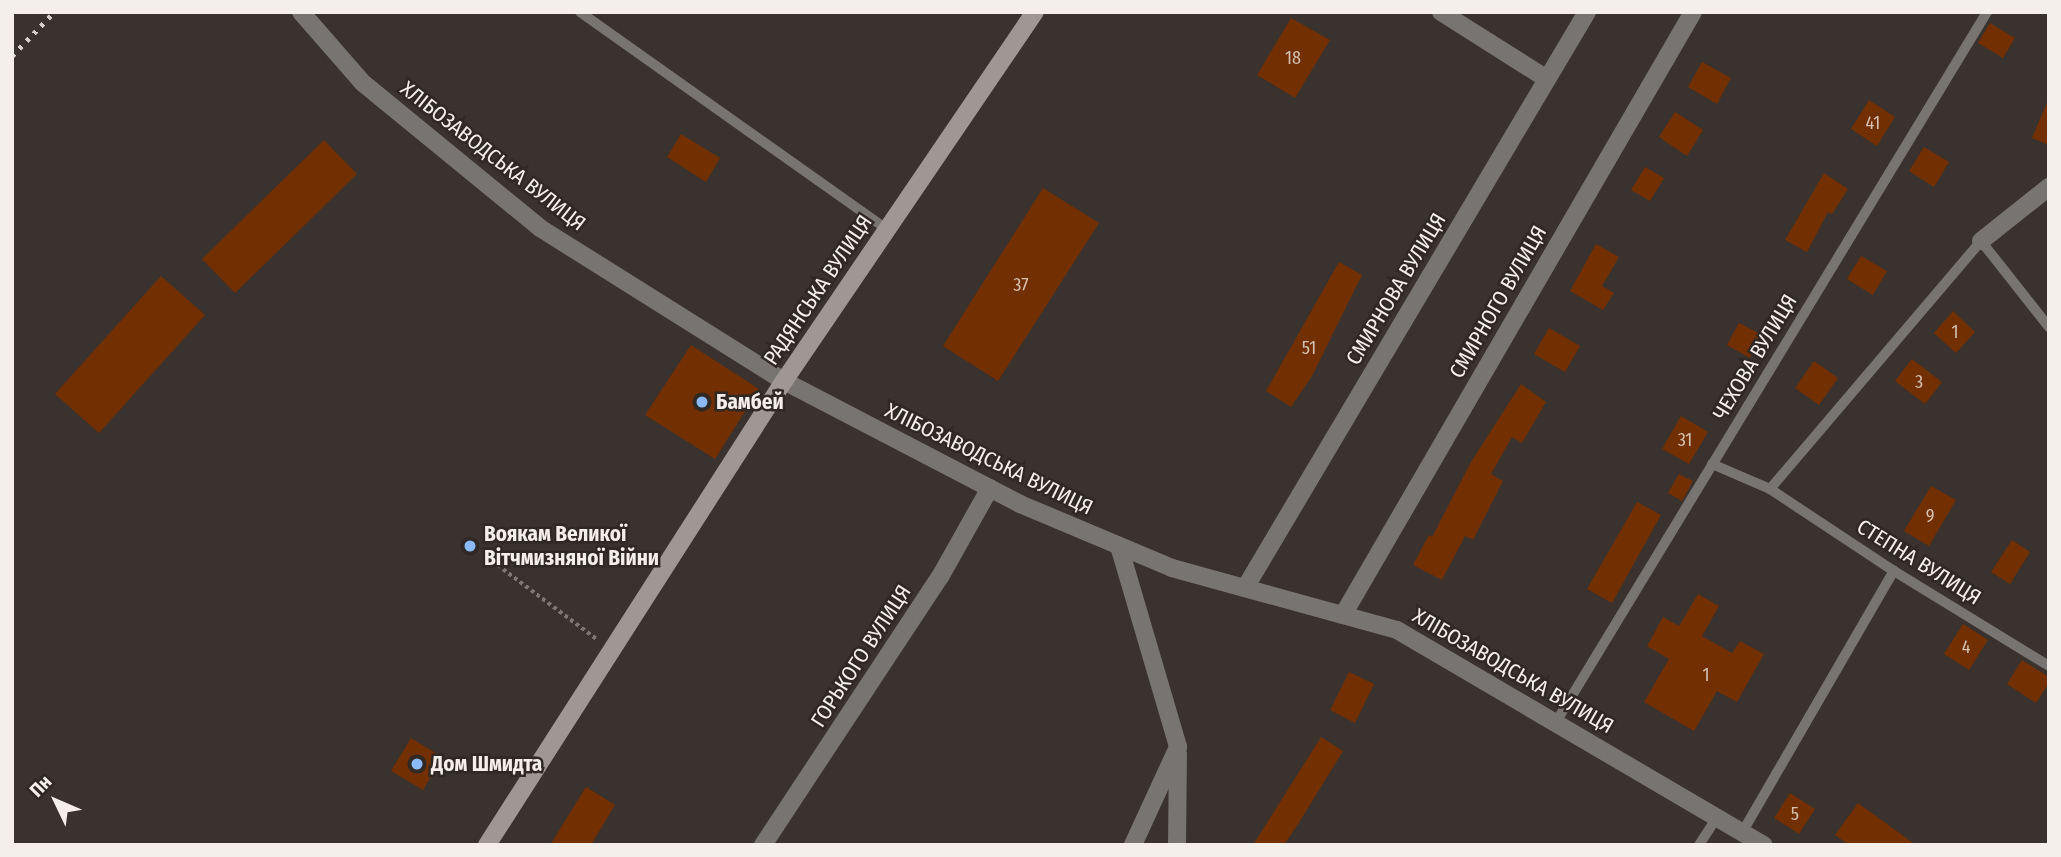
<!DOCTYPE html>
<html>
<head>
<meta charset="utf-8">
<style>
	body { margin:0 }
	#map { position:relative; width:2061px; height:857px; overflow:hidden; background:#3a322e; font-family:"Fira Sans Condensed",sans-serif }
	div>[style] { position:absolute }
	.building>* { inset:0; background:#722f02 }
	.path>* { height:3.5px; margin-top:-1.75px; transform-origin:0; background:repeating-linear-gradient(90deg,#7d7672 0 3.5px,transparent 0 7px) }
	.lane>* { height:10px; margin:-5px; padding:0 5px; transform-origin:5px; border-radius:5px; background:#787472 }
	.street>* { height:18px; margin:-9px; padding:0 9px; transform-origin:9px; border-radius:9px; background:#787472 }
	.secondary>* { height:18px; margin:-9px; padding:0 9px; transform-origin:9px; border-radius:9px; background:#9e9794 }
	.rail>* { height:5px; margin-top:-2.5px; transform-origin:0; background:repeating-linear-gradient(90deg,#d6cfcc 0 3.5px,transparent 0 10.5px) }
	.dots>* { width:19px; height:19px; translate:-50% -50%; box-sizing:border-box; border:4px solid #302824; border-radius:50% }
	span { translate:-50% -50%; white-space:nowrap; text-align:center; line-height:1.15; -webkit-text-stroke:5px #302824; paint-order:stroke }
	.number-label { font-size:18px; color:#d4bfb2 }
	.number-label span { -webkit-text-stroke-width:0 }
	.street-label { font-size:21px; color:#f5efec }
	.poi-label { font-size:21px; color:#f5efec; font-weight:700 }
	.left { translate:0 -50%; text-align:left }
	.frame { position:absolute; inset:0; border:14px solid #f5efec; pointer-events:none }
	.north { position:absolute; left:21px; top:766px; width:70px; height:70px; -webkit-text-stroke:5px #302824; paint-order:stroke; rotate:314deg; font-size:19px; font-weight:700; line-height:28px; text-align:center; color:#f5efec }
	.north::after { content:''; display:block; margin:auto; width:24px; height:32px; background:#f5efec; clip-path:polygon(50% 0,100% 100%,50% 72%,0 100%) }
</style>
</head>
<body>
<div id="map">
	<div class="building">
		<i style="clip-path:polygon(1291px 18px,1330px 40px,1295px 98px,1257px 75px)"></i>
		<i style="clip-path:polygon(1990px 23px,2015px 38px,2003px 58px,1978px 43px)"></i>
		<i style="clip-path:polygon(1702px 62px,1731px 78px,1717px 104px,1688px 87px)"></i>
		<i style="clip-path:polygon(2049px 98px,2049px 145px,2032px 138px)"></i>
		<i style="clip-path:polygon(1869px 100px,1895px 117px,1877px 146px,1851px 129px)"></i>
		<i style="clip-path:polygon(1675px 112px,1703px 130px,1687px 156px,1659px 137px)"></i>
		<i style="clip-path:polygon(681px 134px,720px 158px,706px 182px,667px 157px)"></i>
		<i style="clip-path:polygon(324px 140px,357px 174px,235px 293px,202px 259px)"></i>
		<i style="clip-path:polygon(1924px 147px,1949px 162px,1934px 187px,1909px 171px)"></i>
		<i style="clip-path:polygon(1645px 167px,1664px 178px,1650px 201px,1631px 190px)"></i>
		<i style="clip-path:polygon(1824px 173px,1848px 189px,1832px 214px,1828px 212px,1807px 252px,1785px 240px)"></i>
		<i style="clip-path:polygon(1043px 188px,1099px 223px,998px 381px,943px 346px)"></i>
		<i style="clip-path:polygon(1596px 244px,1619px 257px,1602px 286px,1614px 293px,1603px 310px,1570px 291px)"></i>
		<i style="clip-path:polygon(1861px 256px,1887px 271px,1873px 295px,1847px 279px)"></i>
		<i style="clip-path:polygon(1339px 262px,1362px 275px,1312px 376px,1291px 407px,1266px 391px)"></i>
		<i style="clip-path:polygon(161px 276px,205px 315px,99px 433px,55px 394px)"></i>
		<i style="clip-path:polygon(1953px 311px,1975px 332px,1956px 353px,1934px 333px)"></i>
		<i style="clip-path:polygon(1739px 323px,1762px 335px,1750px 358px,1727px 345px)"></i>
		<i style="clip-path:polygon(1549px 328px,1580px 346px,1565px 372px,1534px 354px)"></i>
		<i style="clip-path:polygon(691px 345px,759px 389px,715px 459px,645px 415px)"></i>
		<i style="clip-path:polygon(1912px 359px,1942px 382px,1925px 404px,1895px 381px)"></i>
		<i style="clip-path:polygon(1814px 361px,1838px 378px,1819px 405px,1795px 388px)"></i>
		<i style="clip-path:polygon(1521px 384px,1546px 402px,1522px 443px,1512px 437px,1491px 474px,1503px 481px,1473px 540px,1465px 536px,1442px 580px,1413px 565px,1429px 535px,1432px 537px,1471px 462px)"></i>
		<i style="clip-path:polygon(1681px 416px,1708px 432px,1689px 464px,1662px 449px)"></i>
		<i style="clip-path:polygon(1679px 474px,1693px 481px,1682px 501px,1668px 493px)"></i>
		<i style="clip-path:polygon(1931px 486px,1956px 500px,1929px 546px,1904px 531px)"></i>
		<i style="clip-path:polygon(1637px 502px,1661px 515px,1612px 603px,1587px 589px)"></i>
		<i style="clip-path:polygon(2012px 540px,2030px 552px,2010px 584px,1991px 572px)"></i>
		<i style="clip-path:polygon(1698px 594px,1719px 606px,1702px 636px,1732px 653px,1740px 641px,1764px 654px,1737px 702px,1717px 691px,1694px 731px,1644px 702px,1669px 659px,1647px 646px,1663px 617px,1679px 626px)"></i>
		<i style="clip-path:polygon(1963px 624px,1988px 640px,1969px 670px,1944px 654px)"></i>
		<i style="clip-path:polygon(2022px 660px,2049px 677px,2049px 683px,2036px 703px,2007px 684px)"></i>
		<i style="clip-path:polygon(1349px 672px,1374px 684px,1355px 723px,1330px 710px)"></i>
		<i style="clip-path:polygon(1321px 737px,1343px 751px,1300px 821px,1284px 845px,1253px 845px)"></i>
		<i style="clip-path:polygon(411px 738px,442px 757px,423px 790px,391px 771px)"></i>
		<i style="clip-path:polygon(586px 787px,615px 805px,591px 845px,550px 845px)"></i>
		<i style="clip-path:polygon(1790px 793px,1815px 809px,1799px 834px,1774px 818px)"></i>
		<i style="clip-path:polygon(1858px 803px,1916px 845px,1849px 845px,1835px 835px)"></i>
	</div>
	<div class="path">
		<i style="left:492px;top:561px;width:132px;rotate:36.7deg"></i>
	</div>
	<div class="lane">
		<i style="left:580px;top:12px;width:376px;rotate:35.3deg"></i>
		<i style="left:1712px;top:464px;width:63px;rotate:23.3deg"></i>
		<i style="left:1770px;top:489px;width:149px;rotate:33.5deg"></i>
		<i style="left:1894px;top:571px;width:182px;rotate:31.5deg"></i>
		<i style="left:1770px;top:489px;width:326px;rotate:-49.6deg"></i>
		<i style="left:1981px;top:241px;width:110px;rotate:51.7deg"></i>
		<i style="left:1556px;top:722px;width:831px;rotate:-58.74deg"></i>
		<i style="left:1743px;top:831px;width:301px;rotate:-59.9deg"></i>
		<i style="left:1699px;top:845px;width:35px;rotate:-57deg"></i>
	</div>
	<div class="street">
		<i style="left:301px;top:12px;width:94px;rotate:48.9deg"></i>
		<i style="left:363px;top:83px;width:229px;rotate:39.3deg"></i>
		<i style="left:540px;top:228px;width:288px;rotate:32.1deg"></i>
		<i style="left:784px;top:381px;width:266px;rotate:27.5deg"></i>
		<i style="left:1020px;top:504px;width:165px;rotate:22.8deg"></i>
		<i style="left:1172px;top:568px;width:233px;rotate:15.4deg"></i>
		<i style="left:1397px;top:630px;width:425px;rotate:30.4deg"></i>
		<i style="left:1441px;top:12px;width:125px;rotate:32.3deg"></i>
		<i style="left:1981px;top:241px;width:87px;rotate:-38.5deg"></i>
		<i style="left:1119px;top:546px;width:209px;rotate:73.6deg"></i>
		<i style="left:1178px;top:747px;width:108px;rotate:114.7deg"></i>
		<i style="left:1245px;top:588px;width:670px;rotate:-59.3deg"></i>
		<i style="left:1343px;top:615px;width:697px;rotate:-59.87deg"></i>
		<i style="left:763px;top:845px;width:321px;rotate:-56.6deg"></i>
		<i style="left:940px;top:577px;width:102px;rotate:-60.7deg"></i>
		<i style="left:1177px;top:845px;width:91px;rotate:-89.4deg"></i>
	</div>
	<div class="secondary">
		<i style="left:487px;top:845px;width:551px;rotate:-57.38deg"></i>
		<i style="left:784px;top:381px;width:446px;rotate:-55.8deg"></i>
	</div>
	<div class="rail">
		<i style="left:12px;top:56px;width:61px;rotate:-46.3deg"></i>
	</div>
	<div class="dots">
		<i style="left:702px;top:402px;background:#8abafc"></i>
		<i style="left:470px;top:546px;background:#8abafc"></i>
		<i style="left:417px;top:764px;background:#8abafc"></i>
	</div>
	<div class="number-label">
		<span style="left:1293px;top:58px">18</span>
		<span style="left:1873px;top:123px">41</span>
		<span style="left:1021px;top:285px">37</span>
		<span style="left:1955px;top:332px">1</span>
		<span style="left:1309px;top:348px">51</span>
		<span style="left:1919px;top:382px">3</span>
		<span style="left:1685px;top:440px">31</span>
		<span style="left:1930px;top:516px">9</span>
		<span style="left:1966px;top:647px">4</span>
		<span style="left:1706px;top:675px">1</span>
		<span style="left:1795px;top:814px">5</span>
	</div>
	<div class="street-label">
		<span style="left:493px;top:156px;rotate:38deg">ХЛІБОЗАВОДСЬКА ВУЛИЦЯ</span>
		<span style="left:1396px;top:289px;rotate:-59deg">СМИРНОВА ВУЛИЦЯ</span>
		<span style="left:818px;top:290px;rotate:-56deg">РАДЯНСЬКА ВУЛИЦЯ</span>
		<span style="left:1498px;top:302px;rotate:-60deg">СМИРНОГО ВУЛИЦЯ</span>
		<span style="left:1755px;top:357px;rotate:-59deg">ЧЕХОВА ВУЛИЦЯ</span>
		<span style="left:989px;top:459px;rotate:26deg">ХЛІБОЗАВОДСЬКА ВУЛИЦЯ</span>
		<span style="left:1919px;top:562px;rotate:32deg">СТЕПНА ВУЛИЦЯ</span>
		<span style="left:861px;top:656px;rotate:-57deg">ГОРЬКОГО ВУЛИЦЯ</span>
		<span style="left:1513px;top:671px;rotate:30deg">ХЛІБОЗАВОДСЬКА ВУЛИЦЯ</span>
	</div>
	<div class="poi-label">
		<span class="left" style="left:716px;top:402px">Бамбей</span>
		<span class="left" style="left:484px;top:546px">Воякам Великої<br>Вітчмизняної Війни</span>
		<span class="left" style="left:431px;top:764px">Дом Шмидта</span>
	</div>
	<div class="frame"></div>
	<div class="north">Пн</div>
</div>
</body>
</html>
